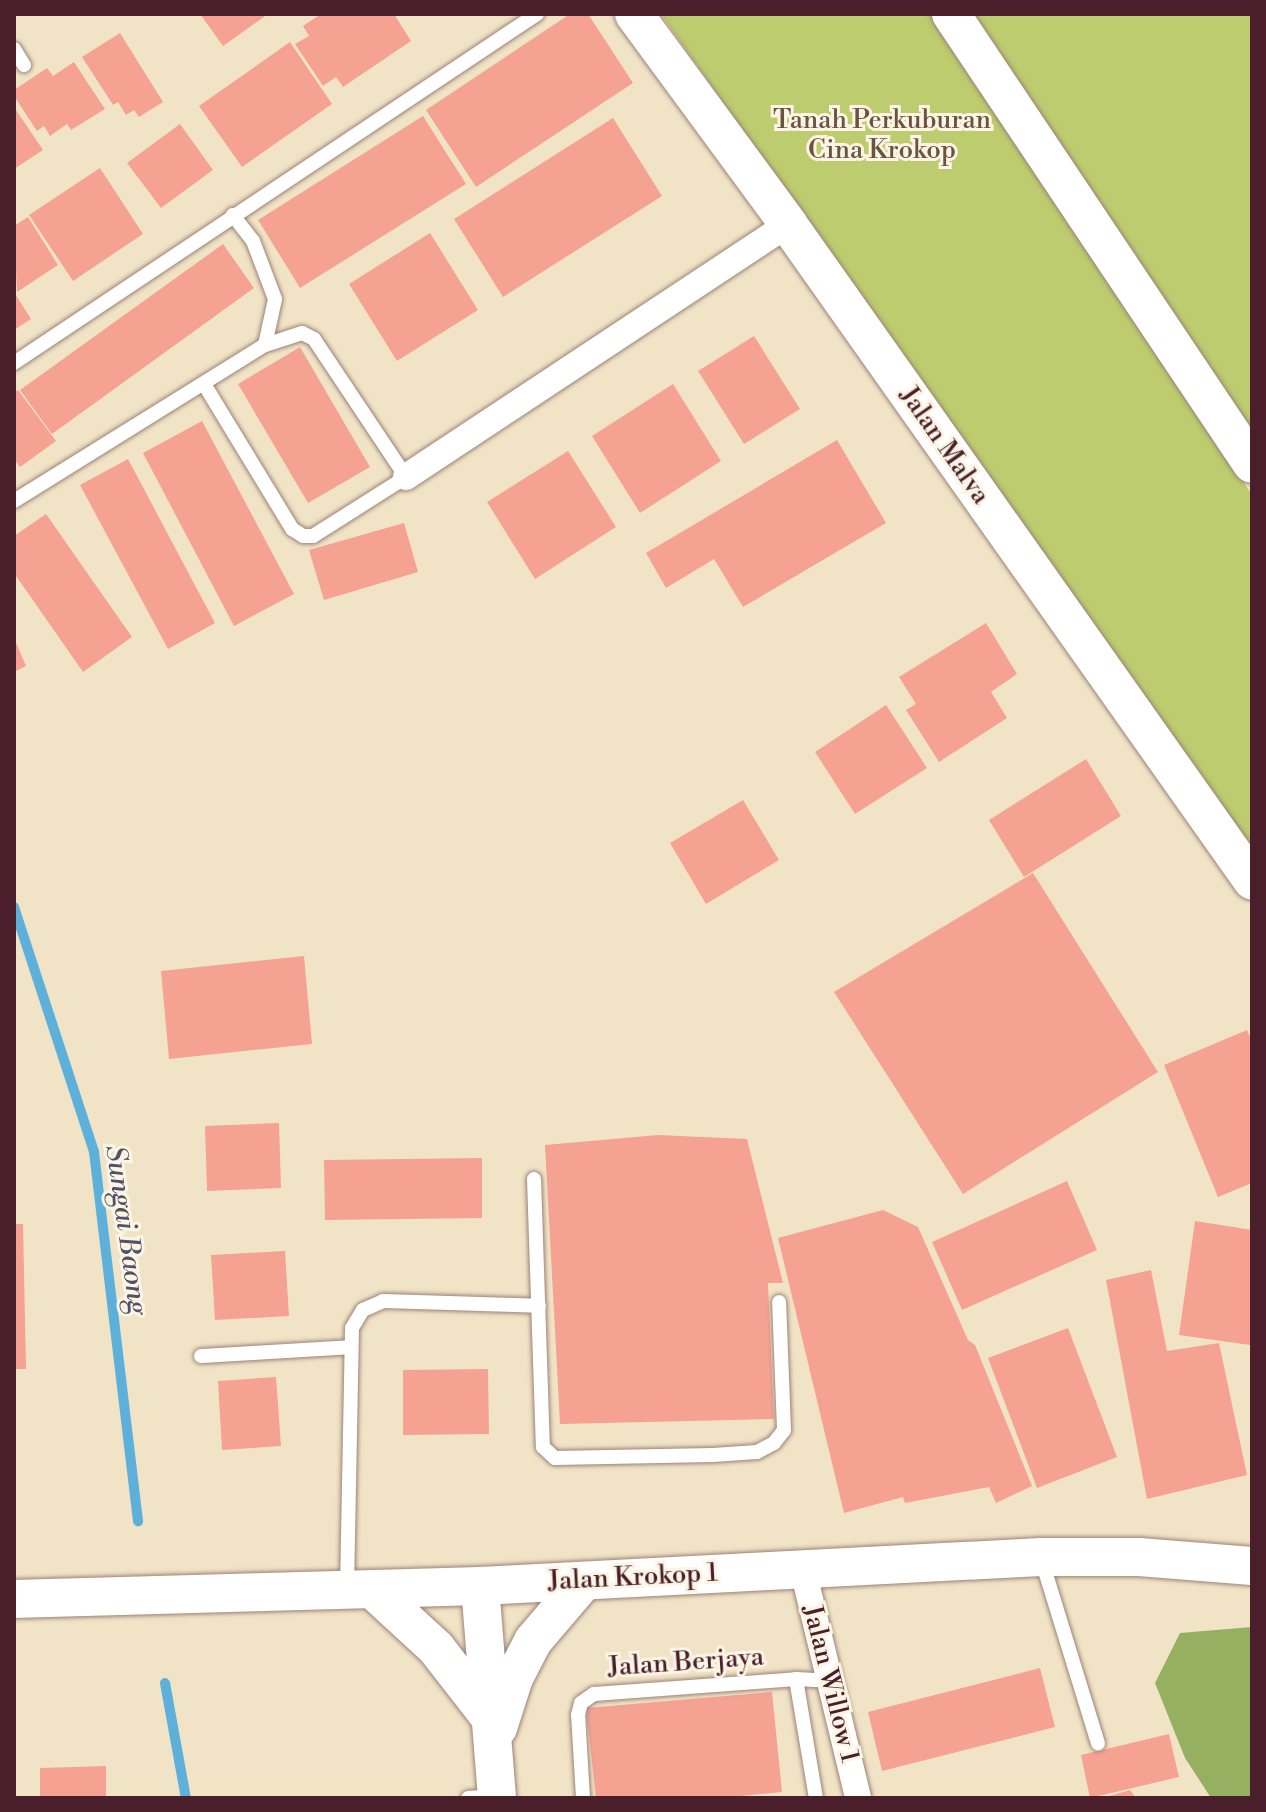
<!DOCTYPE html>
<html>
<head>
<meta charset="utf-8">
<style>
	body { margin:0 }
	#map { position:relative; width:1266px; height:1812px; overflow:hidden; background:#f1e4c6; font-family:"Libre Bodoni",serif }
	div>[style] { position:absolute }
	.green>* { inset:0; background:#bccc6e }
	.forest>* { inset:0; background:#95b061 }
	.stream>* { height:10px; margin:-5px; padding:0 5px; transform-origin:5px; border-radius:5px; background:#5db0d9 }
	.building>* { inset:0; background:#f5a293 }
	.roads { filter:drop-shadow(0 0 2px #9e8278) drop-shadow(0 0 2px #9e8278) }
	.lane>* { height:14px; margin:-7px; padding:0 7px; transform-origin:7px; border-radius:7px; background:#fff }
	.street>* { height:26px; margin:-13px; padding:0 13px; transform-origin:13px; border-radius:13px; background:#fff }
	.secondary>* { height:38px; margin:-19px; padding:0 19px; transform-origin:19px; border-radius:19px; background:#fff }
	span { translate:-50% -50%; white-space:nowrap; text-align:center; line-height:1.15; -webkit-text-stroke:6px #fcf5e5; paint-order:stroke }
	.park-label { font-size:26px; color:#6c533f }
	.street-label { font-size:26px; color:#4a1f2b }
	.water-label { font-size:28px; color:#515268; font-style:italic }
	.frame { position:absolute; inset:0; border:16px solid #4a1f2b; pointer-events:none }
</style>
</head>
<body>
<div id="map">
	<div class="green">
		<i style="clip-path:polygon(661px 14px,932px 14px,1075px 221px,1252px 495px,1252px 854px)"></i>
		<i style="clip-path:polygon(971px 14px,1252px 14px,1252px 434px,1072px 160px)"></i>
	</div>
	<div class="forest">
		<i style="clip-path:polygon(1252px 1627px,1252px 1798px,1211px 1798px,1185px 1758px,1155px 1683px,1180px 1633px)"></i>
	</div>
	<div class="stream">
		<i style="left:14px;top:907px;width:258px;rotate:71.9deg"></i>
		<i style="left:94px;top:1152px;width:372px;rotate:83.2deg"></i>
		<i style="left:165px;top:1683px;width:117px;rotate:79.7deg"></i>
	</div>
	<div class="building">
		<i style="clip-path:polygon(200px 14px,268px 14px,223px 46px)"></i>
		<i style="clip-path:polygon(321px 14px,394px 14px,411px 41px,343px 87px,336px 77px,323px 86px,295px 44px,309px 36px,303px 26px)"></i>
		<i style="clip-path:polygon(570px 14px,588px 14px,633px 83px,476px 187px,426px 110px)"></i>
		<i style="clip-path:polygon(120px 33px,163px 102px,139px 117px,134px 110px,126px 115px,118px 102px,113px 105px,82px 57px)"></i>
		<i style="clip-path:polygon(290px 42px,332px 104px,242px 167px,199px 106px)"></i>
		<i style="clip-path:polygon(74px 62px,105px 109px,71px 130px,67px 124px,50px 136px,44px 126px,37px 131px,14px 96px,14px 90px,47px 68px,53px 76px)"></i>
		<i style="clip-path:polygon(14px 107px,43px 150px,14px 169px)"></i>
		<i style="clip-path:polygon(423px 116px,466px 184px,300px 288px,258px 220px)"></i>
		<i style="clip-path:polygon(613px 118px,662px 196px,503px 297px,454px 219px)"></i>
		<i style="clip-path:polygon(180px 124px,213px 170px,161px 208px,127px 163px)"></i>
		<i style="clip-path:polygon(100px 168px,143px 234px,73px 281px,29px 215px)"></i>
		<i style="clip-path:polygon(28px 217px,58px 265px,17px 292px,14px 226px)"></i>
		<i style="clip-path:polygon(430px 233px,478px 310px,397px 361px,349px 284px)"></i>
		<i style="clip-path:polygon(223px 244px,254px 288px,52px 434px,20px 390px)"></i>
		<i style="clip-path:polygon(14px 292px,31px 319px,14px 330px)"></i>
		<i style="clip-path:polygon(754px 336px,800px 409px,744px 444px,698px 371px)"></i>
		<i style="clip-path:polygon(300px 347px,370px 467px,308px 503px,238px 384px)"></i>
		<i style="clip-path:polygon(673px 384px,721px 461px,640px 513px,592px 436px)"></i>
		<i style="clip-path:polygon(18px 390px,56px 441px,20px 467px,14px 459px,14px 393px)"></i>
		<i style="clip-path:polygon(202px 421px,294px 594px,234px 626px,143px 453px)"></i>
		<i style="clip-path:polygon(837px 440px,886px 523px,743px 607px,714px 559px,666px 588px,646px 553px)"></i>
		<i style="clip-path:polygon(568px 451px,616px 527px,535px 579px,487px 502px)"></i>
		<i style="clip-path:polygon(128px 459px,215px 623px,168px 649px,80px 485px)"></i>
		<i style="clip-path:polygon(46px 514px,132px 637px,83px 672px,14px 573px,14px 536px)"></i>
		<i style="clip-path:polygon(404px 523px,418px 572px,324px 600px,309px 550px)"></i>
		<i style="clip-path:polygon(986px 623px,1017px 674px,991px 692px,1007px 718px,939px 762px,906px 710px,916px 704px,899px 677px)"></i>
		<i style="clip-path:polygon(14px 638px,26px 666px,14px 672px)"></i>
		<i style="clip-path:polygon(886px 705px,927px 768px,855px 814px,815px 752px)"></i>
		<i style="clip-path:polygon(1086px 759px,1121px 816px,1024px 877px,989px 820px)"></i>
		<i style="clip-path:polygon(743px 800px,779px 860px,706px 904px,670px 843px)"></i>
		<i style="clip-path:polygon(1033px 873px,1158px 1072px,963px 1194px,834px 992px)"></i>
		<i style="clip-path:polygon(304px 956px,312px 1044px,169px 1059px,161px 971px)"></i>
		<i style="clip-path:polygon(1247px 1030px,1252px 1042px,1252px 1183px,1218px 1197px,1164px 1065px)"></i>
		<i style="clip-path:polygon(279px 1123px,281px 1188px,207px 1191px,205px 1126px)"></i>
		<i style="clip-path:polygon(658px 1135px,747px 1139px,783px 1283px,768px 1283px,774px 1419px,560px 1424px,545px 1145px)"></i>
		<i style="clip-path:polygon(482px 1158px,482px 1218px,325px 1220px,324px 1160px)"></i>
		<i style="clip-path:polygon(1067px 1181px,1097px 1250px,962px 1310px,932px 1242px)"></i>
		<i style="clip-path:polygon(883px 1210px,918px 1227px,968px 1340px,975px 1345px,1032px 1486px,996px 1503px,989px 1487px,905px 1503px,903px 1497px,844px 1513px,778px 1238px)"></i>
		<i style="clip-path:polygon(1195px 1221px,1252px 1230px,1250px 1345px,1179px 1335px)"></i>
		<i style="clip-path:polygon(14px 1224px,23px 1224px,26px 1369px,14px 1369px)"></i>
		<i style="clip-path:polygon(285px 1251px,289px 1316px,215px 1320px,211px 1255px)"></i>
		<i style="clip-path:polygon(1151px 1270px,1167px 1351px,1219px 1343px,1247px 1475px,1147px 1499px,1106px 1280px)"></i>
		<i style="clip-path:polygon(1068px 1328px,1117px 1457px,1037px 1488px,988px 1358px)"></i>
		<i style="clip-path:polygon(488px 1369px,489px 1434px,403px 1435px,403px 1370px)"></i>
		<i style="clip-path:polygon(276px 1377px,281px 1446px,222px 1450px,218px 1381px)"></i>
		<i style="clip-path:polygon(1040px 1668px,1055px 1727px,882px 1771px,868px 1712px)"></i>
		<i style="clip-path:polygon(772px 1692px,782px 1792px,719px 1798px,596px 1798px,586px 1708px)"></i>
		<i style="clip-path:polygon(1169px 1734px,1179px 1777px,1090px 1798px,1081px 1755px)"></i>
		<i style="clip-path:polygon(106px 1766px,106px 1798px,40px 1798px,40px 1768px)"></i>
		<i style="clip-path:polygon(1130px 1790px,1136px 1798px,1106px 1798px,1106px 1797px)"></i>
	</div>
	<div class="roads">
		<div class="lane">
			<i style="left:14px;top:49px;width:19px;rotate:58deg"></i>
			<i style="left:14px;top:363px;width:629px;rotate:-33.72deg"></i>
			<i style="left:204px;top:384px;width:170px;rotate:58.7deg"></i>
			<i style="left:292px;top:529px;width:13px;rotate:32deg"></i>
			<i style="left:303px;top:536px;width:10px"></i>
			<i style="left:313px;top:536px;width:110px;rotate:-32.4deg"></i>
			<i style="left:406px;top:477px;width:166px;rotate:-123.7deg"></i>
			<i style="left:314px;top:339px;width:13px;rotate:-153deg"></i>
			<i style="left:302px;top:333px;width:39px;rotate:162deg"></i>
			<i style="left:14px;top:501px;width:296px;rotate:-31.9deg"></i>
			<i style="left:265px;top:345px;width:47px;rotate:-77.7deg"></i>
			<i style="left:275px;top:299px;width:62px;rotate:-110.8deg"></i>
			<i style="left:253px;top:241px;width:33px;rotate:-128deg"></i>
			<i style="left:534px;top:1179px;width:268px;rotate:88.1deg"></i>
			<i style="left:543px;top:1447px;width:16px;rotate:43deg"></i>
			<i style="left:555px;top:1458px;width:158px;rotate:-1.1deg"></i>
			<i style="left:713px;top:1455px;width:44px;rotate:-3.9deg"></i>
			<i style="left:757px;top:1452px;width:19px;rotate:-28deg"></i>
			<i style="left:774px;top:1443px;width:16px;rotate:-52deg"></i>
			<i style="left:784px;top:1430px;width:128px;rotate:-92.2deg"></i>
			<i style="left:201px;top:1356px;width:150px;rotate:-3.4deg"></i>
			<i style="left:1041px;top:1558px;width:194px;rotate:72.9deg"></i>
			<i style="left:347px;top:1589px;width:261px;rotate:-88.9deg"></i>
			<i style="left:352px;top:1328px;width:21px;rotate:-59deg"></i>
			<i style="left:363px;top:1310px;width:22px;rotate:-24deg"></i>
			<i style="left:383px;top:1301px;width:156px;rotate:1.8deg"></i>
			<i style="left:796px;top:1679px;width:121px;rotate:80.5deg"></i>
			<i style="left:468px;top:1798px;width:28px;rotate:-4deg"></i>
			<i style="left:583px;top:1798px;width:83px;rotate:-93.4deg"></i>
			<i style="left:578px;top:1715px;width:12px;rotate:-76deg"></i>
			<i style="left:581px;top:1703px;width:16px;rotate:-35deg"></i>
			<i style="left:594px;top:1694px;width:203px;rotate:-4.2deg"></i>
			<i style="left:796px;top:1679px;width:34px;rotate:3deg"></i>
		</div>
		<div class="street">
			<i style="left:406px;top:477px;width:458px;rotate:-33.5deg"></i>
			<i style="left:803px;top:1570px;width:235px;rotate:76.4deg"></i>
		</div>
		<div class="secondary">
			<i style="left:634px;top:14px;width:260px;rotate:53.7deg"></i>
			<i style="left:788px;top:224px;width:804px;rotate:54.73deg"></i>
			<i style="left:951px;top:14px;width:541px;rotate:56.22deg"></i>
			<i style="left:480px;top:1586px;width:213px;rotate:85.4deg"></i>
			<i style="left:373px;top:1590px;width:86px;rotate:42.6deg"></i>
			<i style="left:436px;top:1648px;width:85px;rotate:52.2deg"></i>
			<i style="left:14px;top:1599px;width:466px;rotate:-1.6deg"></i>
			<i style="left:480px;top:1586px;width:562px;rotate:-2.96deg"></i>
			<i style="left:1041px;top:1557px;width:98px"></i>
			<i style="left:1139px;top:1557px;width:113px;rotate:4.6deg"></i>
			<i style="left:498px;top:1728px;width:52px;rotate:-72.3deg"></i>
			<i style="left:514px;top:1678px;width:42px;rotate:-62.8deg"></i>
			<i style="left:533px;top:1641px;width:79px;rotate:-49.6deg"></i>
		</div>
	</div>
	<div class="park-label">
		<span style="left:882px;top:136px">Tanah Perkuburan<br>Cina Krokop</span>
	</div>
	<div class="street-label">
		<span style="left:944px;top:446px;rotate:55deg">Jalan Malva</span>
		<span style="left:633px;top:1578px;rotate:-3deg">Jalan Krokop 1</span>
		<span style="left:686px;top:1663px;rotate:-4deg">Jalan Berjaya</span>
		<span style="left:830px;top:1684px;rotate:76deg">Jalan Willow 1</span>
	</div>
	<div class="water-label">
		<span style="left:126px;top:1230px;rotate:82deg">Sungai Baong</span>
	</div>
	<div class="frame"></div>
</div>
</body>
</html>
